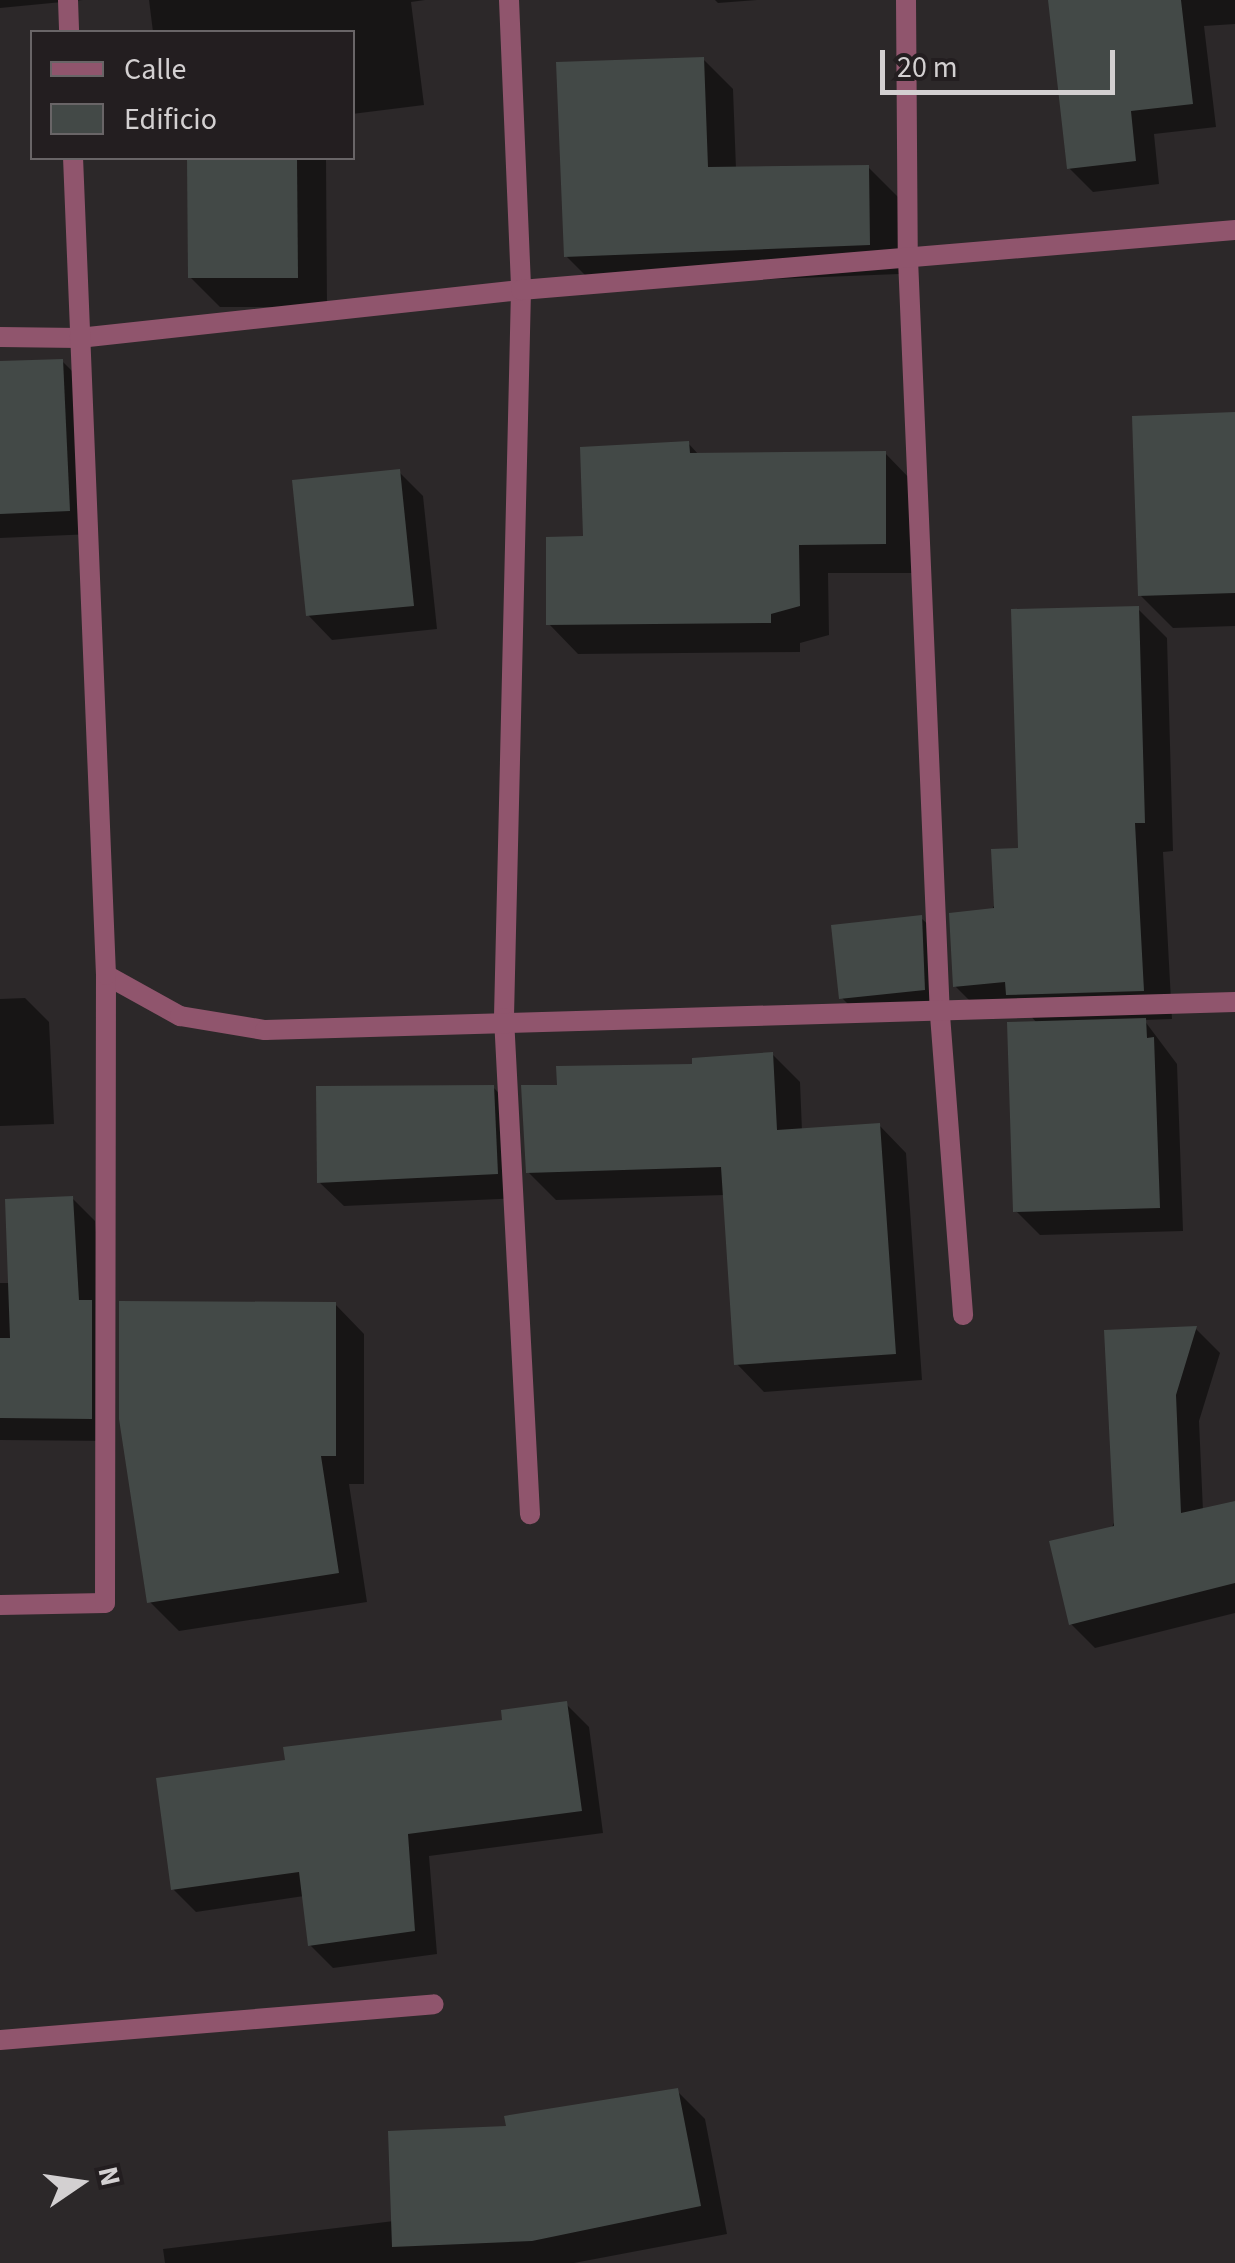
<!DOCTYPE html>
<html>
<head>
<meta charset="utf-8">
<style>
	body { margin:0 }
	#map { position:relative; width:1235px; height:2263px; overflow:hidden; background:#2c2829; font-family:"Source Sans 3",sans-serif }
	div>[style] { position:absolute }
	.shadow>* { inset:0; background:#0007 }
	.building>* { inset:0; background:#434947 }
	.street>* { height:20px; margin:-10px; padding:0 10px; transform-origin:10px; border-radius:10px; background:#90556d }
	span { translate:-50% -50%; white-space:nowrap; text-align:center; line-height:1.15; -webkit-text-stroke:8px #231e20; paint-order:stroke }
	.legend { position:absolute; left:30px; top:30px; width:325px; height:130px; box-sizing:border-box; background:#231e20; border:2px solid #696567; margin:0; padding:12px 18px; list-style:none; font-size:30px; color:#d3d0d1 }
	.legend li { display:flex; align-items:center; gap:20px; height:50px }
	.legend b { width:50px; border:2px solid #696567 }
	.north { position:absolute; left:30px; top:2133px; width:100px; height:100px; -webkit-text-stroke:8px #231e20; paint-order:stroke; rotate:77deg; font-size:28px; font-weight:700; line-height:40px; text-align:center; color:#d3d0d1 }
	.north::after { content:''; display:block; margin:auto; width:35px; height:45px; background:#d3d0d1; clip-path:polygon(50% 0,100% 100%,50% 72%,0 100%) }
	.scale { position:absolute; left:880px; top:50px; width:235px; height:45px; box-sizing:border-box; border:5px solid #d3d0d1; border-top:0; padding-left:12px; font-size:30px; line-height:35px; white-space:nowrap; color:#d3d0d1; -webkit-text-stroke:8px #231e20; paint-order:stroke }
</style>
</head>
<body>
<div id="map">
	<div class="shadow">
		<i style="clip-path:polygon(0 0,83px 0,0 8px)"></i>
		<i style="clip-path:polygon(149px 0,425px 0,411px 2px,424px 105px,352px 114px,352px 32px,153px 32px)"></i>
		<i style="clip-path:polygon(715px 0,757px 0,718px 3px)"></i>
		<i style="clip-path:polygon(1051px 0,1235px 0,1235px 24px,1204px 26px,1216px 127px,1154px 134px,1159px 184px,1093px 192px,1069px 168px)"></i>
		<i style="clip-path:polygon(703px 59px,733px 89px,736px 169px,868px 167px,898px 197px,899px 274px,596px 286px,566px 256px)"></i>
		<i style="clip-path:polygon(189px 158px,326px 158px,327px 307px,220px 307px,190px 277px)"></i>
		<i style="clip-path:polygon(62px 361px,86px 385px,93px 534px,0 538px,0 364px)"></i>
		<i style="clip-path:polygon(1235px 416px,1235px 626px,1173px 628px,1140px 595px)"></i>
		<i style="clip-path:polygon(688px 443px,699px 455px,885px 453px,914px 483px,914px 573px,828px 573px,829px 635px,800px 643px,800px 652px,578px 654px,549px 624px,585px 539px)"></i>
		<i style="clip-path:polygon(399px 472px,423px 496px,437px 629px,332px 640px,308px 615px)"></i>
		<i style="clip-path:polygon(1138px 609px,1167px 638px,1173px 851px,1163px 852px,1172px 1019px,1144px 1020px,1177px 1064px,1183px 1231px,1040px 1235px,1016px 1211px,1038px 1024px,1026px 1011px,984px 1015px,955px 986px)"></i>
		<i style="clip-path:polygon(921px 918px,934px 930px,936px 1002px,854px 1010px,841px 997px)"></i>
		<i style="clip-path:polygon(25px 998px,49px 1022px,54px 1124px,0 1126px,0 999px)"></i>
		<i style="clip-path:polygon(772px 1054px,800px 1082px,802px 1131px,879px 1125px,906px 1153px,922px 1380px,764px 1392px,737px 1364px,725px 1195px,556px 1200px,528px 1172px,559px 1087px)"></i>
		<i style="clip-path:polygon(493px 1087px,517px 1112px,521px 1198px,344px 1206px,319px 1182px)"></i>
		<i style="clip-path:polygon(72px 1198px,95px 1221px,113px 1441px,0 1440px,0 1283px,10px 1283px)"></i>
		<i style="clip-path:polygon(335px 1304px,364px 1334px,364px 1484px,349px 1484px,367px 1602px,179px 1631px,150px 1602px)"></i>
		<i style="clip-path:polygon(1196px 1329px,1220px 1353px,1199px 1421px,1203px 1511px,1235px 1503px,1235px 1613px,1095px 1648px,1071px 1624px)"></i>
		<i style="clip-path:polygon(566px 1704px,589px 1727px,603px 1833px,429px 1856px,437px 1954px,333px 1968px,310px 1945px,304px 1896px,196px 1912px,173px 1889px,288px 1762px,505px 1722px)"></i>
		<i style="clip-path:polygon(677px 2091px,705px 2119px,727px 2234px,574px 2263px,165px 2263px,163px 2249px,394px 2221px)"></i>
	</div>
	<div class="building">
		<i style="clip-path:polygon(1048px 0,1181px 0,1193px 104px,1131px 111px,1136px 161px,1067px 169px)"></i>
		<i style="clip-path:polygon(704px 57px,708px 167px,869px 165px,870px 245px,564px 257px,556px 62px)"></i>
		<i style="clip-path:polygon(187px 158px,297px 158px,298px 278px,188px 278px)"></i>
		<i style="clip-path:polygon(63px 359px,70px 511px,0 514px,0 361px)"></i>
		<i style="clip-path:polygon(1235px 412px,1235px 593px,1138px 596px,1132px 416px)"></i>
		<i style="clip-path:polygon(689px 441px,690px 453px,886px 451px,886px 544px,799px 545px,800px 606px,771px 614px,771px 623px,546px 625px,546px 537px,583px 536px,580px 447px)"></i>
		<i style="clip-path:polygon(400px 469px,414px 606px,306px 616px,292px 480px)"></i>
		<i style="clip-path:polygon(1139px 606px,1145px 823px,1135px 823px,1144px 991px,1006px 995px,1005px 982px,953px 987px,949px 913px,994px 908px,991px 849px,1018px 848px,1011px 609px)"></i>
		<i style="clip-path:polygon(922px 915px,925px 990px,839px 999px,831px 925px)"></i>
		<i style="clip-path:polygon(1146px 1018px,1147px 1038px,1154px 1037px,1160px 1208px,1013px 1212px,1007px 1022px)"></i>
		<i style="clip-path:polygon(773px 1052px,777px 1130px,880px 1123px,896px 1354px,734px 1365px,721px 1167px,526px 1173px,521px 1085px,557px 1085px,556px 1066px,692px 1064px,692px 1058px)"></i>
		<i style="clip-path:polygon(494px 1085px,498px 1174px,317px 1183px,316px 1086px)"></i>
		<i style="clip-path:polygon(73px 1196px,79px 1300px,92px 1300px,92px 1419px,0 1418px,0 1338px,10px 1338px,5px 1199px)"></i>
		<i style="clip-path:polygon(119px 1301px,336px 1302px,336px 1456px,321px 1456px,339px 1573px,147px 1603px,119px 1419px)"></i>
		<i style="clip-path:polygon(1197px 1326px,1176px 1395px,1181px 1513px,1235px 1501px,1235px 1583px,1069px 1625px,1049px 1541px,1114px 1526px,1104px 1330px)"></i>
		<i style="clip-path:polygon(567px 1701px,582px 1811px,408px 1834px,415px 1931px,308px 1946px,299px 1872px,171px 1890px,156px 1778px,285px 1760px,283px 1747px,502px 1720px,501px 1710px)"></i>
		<i style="clip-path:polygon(678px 2088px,701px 2206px,532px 2241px,392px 2247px,388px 2131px,506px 2126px,504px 2116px)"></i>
	</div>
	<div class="street">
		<i style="left:68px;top:0;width:32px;rotate:88deg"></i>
		<i style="left:509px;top:0;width:290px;rotate:87.6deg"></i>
		<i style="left:521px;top:290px;width:728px;rotate:91.34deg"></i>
		<i style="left:504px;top:1018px;width:497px;rotate:87deg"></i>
		<i style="left:906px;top:0;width:259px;rotate:89.6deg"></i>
		<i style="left:908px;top:259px;width:757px;rotate:87.58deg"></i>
		<i style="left:940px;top:1015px;width:301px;rotate:85.6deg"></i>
		<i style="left:0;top:337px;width:79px;rotate:0.7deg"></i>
		<i style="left:79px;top:338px;width:445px;rotate:-6.2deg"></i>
		<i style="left:521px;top:290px;width:717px;rotate:-4.8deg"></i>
		<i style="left:106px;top:975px;width:85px;rotate:29deg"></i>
		<i style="left:180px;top:1016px;width:86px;rotate:9.4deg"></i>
		<i style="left:265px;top:1030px;width:970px;rotate:-1.65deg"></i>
		<i style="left:0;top:1605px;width:105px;rotate:-1.1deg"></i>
		<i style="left:105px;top:1603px;width:628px;rotate:-89.91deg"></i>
		<i style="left:106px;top:975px;width:818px;rotate:-92.31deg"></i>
		<i style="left:0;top:2040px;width:435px;rotate:-4.7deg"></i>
	</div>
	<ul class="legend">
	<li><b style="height:12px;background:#90556d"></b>Calle</li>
	<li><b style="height:28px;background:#434947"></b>Edificio</li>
	</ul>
	<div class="north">N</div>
	<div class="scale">20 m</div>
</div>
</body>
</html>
